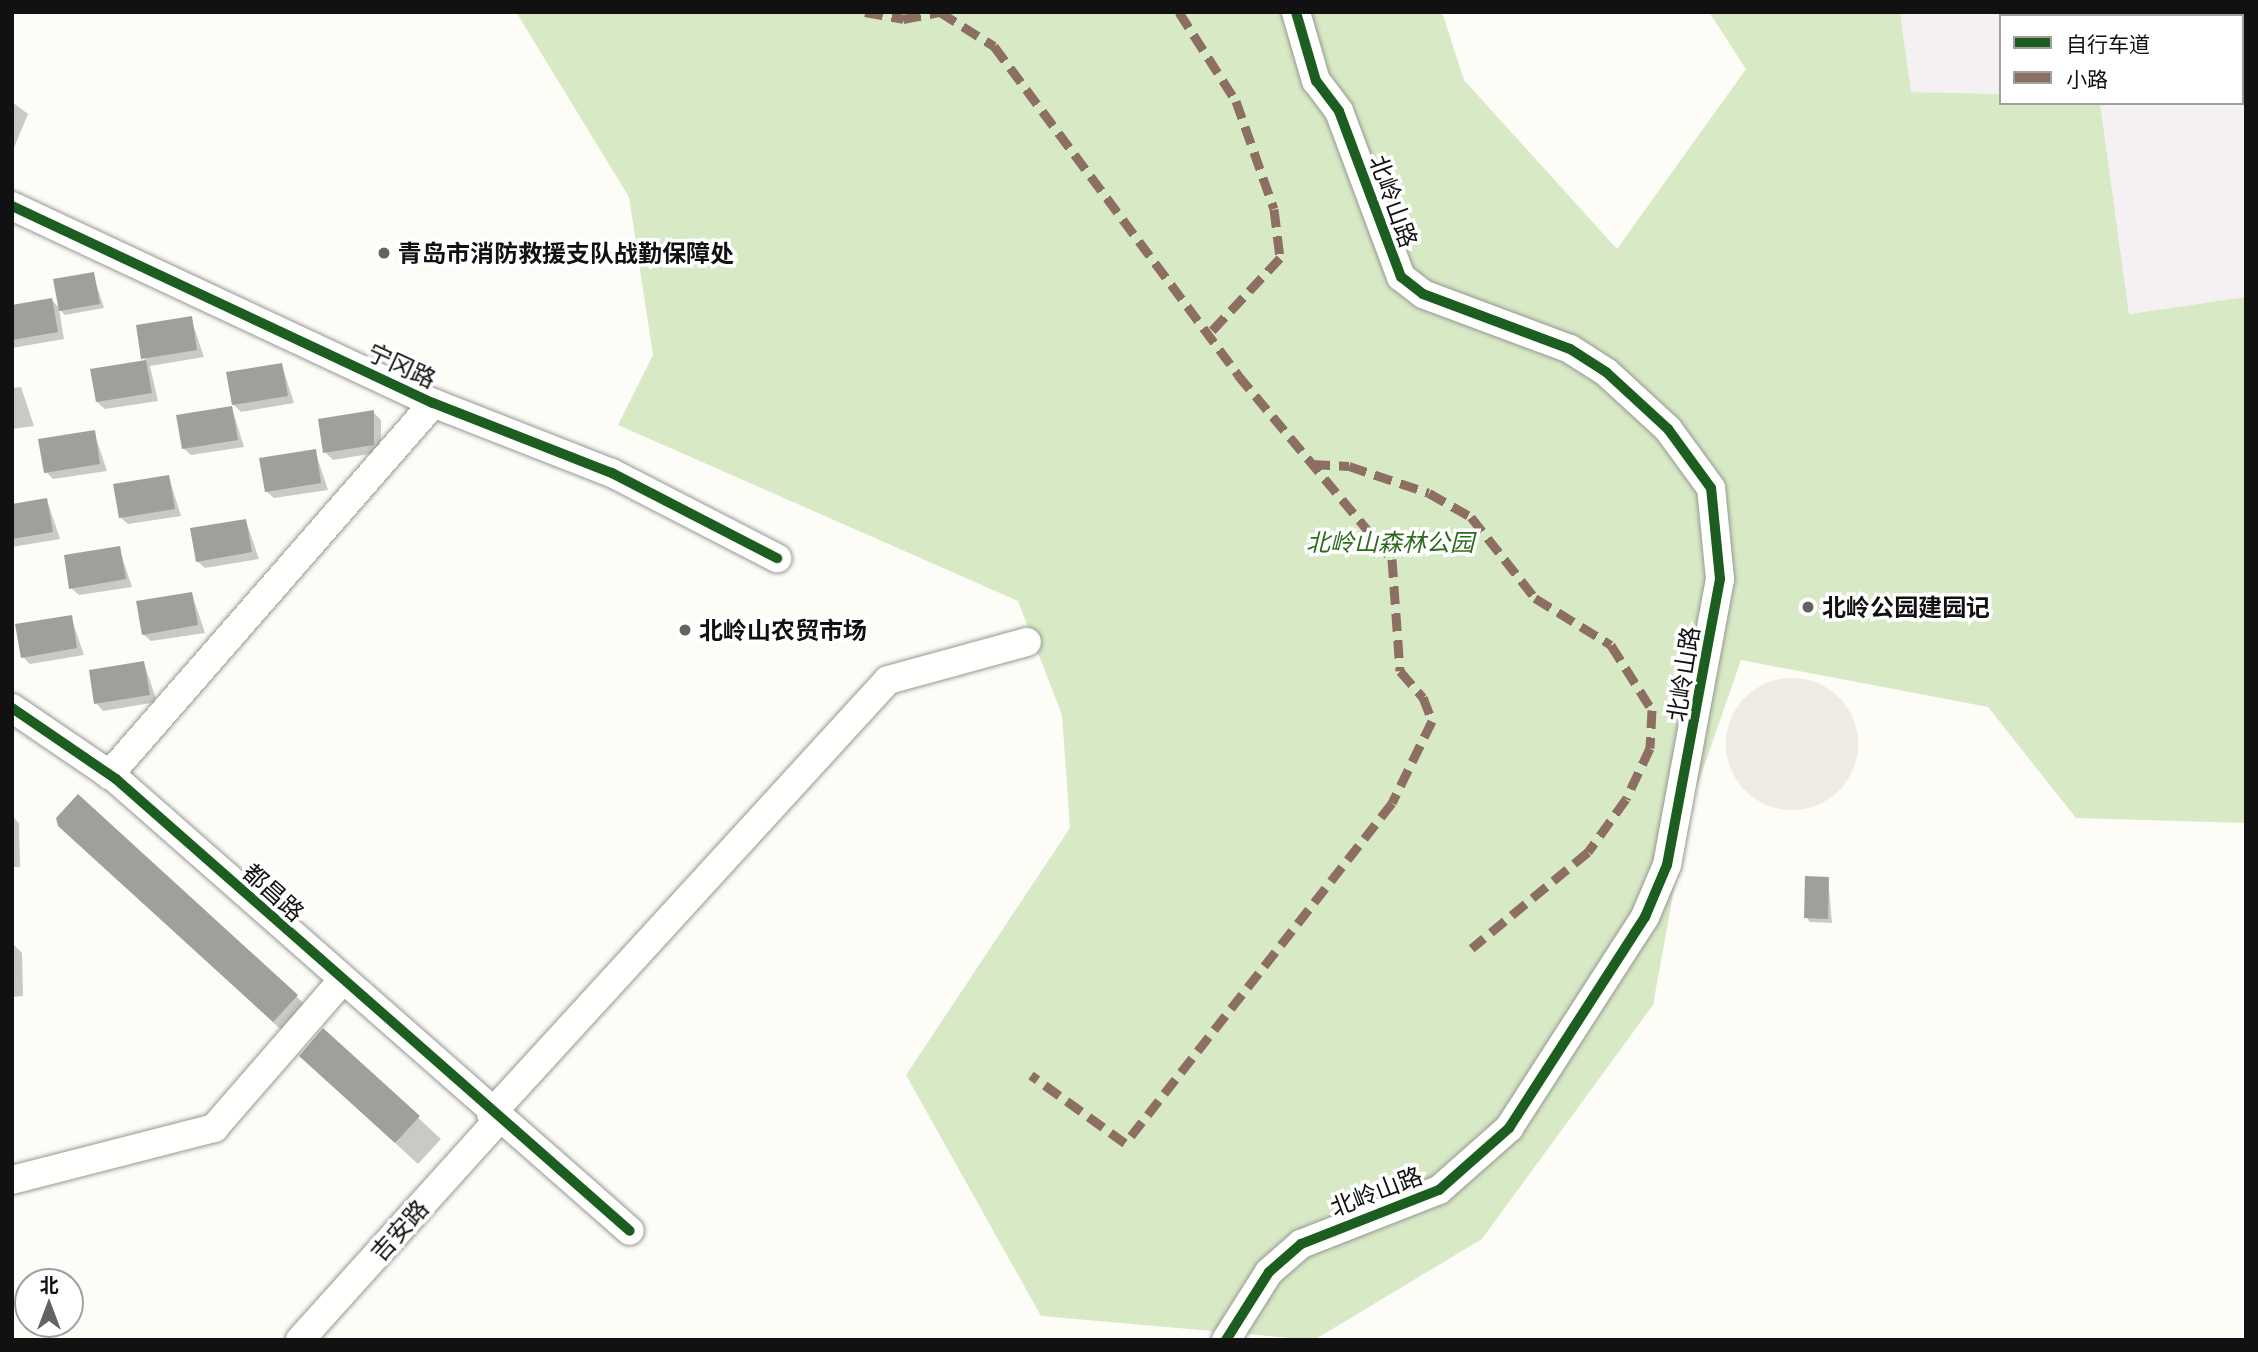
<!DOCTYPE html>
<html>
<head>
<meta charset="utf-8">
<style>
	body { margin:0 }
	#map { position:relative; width:2258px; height:1352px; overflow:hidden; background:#fdfcf7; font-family:"Playfair Display","Noto Sans SC",serif }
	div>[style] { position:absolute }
	.industrial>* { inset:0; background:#f5f0f3 }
	.forest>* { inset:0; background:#d8eac5 }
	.plaza>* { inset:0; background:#edebe2 }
	.round { border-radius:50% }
	.shadow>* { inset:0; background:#0003 }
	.building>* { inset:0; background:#a19f9c }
	.roads { filter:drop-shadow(0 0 2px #979795) drop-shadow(0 0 2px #979795) }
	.minor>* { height:28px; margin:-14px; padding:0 14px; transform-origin:14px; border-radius:14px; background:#fffffe }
	.quiet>* { height:9px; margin-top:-4.5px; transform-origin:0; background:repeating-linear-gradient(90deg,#8d6e63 0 18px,transparent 0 27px) }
	.cycleway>* { height:10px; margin:-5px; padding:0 5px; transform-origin:5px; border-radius:5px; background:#1b5e20 }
	.dots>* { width:19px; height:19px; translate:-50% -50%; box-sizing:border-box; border:4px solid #fff; border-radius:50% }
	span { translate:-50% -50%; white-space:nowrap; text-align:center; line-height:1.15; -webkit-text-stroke:7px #fff; paint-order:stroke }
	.street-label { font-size:24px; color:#111 }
	.poi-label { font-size:24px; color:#111; font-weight:700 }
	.left { translate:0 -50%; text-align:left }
	.park-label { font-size:24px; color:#2f6b1f; font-style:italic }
	.frame { position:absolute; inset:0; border:14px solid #111; pointer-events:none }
	.legend { position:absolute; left:1999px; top:14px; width:245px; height:91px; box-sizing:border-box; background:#fff; border:2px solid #a0a0a0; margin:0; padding:9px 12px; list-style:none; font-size:21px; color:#111 }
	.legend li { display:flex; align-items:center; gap:14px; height:35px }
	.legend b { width:35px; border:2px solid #a0a0a0 }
	.north { position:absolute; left:14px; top:1268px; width:70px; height:70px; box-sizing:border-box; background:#fff; border:2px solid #a0a0a0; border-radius:50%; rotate:0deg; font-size:19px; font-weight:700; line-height:28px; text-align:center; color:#111 }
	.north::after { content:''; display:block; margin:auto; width:24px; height:32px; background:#646362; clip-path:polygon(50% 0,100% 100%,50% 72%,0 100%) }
</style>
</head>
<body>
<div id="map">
	<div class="industrial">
		<i style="clip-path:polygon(1900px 12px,2246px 12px,2246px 297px,2129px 314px,2100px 103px,2242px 103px,2242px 16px,2001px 16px,2001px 94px,1911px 92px)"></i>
	</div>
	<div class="forest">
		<i style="clip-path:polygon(516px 12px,1442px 12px,1464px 80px,1617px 249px,1746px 69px,1709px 12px,1900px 12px,1911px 92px,2001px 94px,2001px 103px,2100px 103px,2129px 314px,2246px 297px,2246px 823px,2076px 818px,1988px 707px,1741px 660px,1688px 812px,1653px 1005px,1482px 1239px,1314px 1340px,1041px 1316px,906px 1075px,1070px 828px,1062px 715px,1018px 601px,618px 425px,653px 355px,629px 197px)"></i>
	</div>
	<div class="plaza">
		<i class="round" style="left:1726px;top:678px;width:132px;height:132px"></i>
	</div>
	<div class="shadow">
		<i style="clip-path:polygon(12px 102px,28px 114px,13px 150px,12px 150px)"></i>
		<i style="clip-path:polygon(93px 274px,104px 308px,65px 315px,59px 309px,64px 339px,12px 348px,12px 307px,52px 300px,60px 309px)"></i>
		<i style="clip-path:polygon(191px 318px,204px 357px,150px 366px,158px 401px,105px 409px,97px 402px)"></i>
		<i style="clip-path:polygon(282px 365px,294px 403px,241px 412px,233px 404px)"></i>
		<i style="clip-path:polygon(21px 387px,34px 426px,12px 429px,12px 388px)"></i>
		<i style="clip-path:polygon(232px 408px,244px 447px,191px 455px,183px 448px)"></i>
		<i style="clip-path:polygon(373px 412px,381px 420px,381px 452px,333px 460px,325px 452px)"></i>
		<i style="clip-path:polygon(94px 432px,107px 471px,53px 479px,46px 472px)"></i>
		<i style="clip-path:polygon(315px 451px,328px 490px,274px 498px,266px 491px)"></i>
		<i style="clip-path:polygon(169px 477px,181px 516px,128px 524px,120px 517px)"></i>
		<i style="clip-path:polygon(47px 500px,60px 539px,12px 547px,12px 506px)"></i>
		<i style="clip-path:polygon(246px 521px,259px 559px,205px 568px,197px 561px)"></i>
		<i style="clip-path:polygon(119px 548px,132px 587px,79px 595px,71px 588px)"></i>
		<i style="clip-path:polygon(192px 594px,205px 633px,151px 641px,143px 634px)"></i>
		<i style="clip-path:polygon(71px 617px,84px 655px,30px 664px,23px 657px)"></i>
		<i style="clip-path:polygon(144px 663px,157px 702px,103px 711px,96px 703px)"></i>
		<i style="clip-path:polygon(12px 816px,19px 823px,20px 867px,12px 867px)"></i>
		<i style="clip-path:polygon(80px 840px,297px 997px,318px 1018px,295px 1043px)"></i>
		<i style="clip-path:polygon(1828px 878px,1832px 923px,1810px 922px,1806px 917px)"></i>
		<i style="clip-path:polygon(12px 943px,22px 953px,23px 996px,12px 997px)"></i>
		<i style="clip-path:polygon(323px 1030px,441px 1139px,418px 1164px,323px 1077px)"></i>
	</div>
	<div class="building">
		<i style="clip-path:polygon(94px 272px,100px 304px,59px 311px,53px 279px)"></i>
		<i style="clip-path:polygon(52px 298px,58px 332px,12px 340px,12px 305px)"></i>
		<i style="clip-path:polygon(192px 316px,197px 350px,141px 359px,136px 325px)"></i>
		<i style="clip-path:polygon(146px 360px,152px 393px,96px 402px,90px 369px)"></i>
		<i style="clip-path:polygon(282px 363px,288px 396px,232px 405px,226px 372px)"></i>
		<i style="clip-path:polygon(232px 406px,238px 440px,182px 449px,176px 415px)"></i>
		<i style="clip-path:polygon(374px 410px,374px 445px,323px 453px,318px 419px)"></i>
		<i style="clip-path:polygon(95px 430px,100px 464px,44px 473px,38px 439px)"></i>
		<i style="clip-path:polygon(316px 449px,321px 483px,265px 492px,259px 458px)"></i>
		<i style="clip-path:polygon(169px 475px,175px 509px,119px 518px,113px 484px)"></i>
		<i style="clip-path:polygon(47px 498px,53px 532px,12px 539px,12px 504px)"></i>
		<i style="clip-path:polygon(246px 519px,252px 552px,196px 562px,190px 528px)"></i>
		<i style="clip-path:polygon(120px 546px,126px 579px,69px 589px,64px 555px)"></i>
		<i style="clip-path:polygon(192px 592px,198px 625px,142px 635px,136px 601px)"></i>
		<i style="clip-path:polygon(72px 615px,77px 648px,21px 658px,15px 624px)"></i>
		<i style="clip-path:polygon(144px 661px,150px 695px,94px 704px,89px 670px)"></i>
		<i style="clip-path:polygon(78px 794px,298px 995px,273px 1022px,58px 826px,56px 818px)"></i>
		<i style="clip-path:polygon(1805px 876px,1829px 877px,1828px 919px,1804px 918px)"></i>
		<i style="clip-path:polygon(323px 1028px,420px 1116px,395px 1143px,299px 1056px)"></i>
	</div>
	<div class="roads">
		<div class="minor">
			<i style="left:12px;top:206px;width:465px;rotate:25.1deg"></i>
			<i style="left:433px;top:403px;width:192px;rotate:21.4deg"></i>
			<i style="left:612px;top:473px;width:186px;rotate:27.3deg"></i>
			<i style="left:12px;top:708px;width:126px;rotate:34.3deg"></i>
			<i style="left:116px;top:779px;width:684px;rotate:41.33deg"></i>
			<i style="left:109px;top:775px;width:493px;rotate:-48.9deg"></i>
			<i style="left:491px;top:1114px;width:588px;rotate:-47.55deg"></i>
			<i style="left:888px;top:680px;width:144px;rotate:-15.3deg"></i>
			<i style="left:12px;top:1180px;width:209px;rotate:-14.4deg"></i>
			<i style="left:214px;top:1128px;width:195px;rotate:-49deg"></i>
			<i style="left:300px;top:1340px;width:296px;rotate:-48deg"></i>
			<i style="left:1226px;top:1340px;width:80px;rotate:-57.7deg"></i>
			<i style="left:1269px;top:1272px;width:43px;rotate:-41.2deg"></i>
			<i style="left:1301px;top:1244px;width:148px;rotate:-21.4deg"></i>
			<i style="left:1439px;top:1190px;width:94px;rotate:-41.5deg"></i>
			<i style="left:1509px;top:1128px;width:251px;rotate:-57.2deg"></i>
			<i style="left:1645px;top:917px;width:56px;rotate:-67.1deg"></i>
			<i style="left:1667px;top:865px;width:291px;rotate:-79.5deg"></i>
			<i style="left:1720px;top:579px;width:91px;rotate:-95.6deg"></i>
			<i style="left:1711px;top:488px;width:73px;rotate:-126.1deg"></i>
			<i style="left:1668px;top:429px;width:84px;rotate:-137.4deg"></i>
			<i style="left:1606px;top:372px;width:43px;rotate:-147.4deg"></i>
			<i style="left:1570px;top:349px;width:157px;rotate:-159.5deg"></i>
			<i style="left:1423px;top:294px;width:28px;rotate:-142deg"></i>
			<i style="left:1401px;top:277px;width:177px;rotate:-110.5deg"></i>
			<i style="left:1339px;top:111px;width:38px;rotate:-127deg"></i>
			<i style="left:1316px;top:81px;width:72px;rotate:-106.2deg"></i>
		</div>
	</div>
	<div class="quiet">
		<i style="left:865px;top:12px;width:39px;rotate:10deg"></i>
		<i style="left:903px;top:19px;width:38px;rotate:-11deg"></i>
		<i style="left:940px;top:12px;width:64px;rotate:32.2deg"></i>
		<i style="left:994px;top:46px;width:410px;rotate:53.4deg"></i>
		<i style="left:1238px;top:375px;width:240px;rotate:50.1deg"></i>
		<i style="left:1392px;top:559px;width:112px;rotate:85.9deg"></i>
		<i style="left:1400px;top:671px;width:35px;rotate:49deg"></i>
		<i style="left:1423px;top:697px;width:26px;rotate:69deg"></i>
		<i style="left:1432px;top:721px;width:91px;rotate:116deg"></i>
		<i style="left:1392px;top:803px;width:432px;rotate:128.1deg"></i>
		<i style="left:1125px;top:1143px;width:116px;rotate:-144.1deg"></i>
		<i style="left:1179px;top:12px;width:106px;rotate:57.4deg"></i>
		<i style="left:1236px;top:101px;width:114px;rotate:70.6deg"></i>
		<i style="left:1274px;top:209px;width:49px;rotate:83deg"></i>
		<i style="left:1280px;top:258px;width:105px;rotate:133.1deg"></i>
		<i style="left:1312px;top:464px;width:37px;rotate:3deg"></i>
		<i style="left:1349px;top:466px;width:84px;rotate:18.6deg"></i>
		<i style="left:1429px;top:493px;width:48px;rotate:29.7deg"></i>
		<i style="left:1471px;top:517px;width:103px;rotate:51.7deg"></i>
		<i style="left:1535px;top:598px;width:89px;rotate:31.7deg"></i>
		<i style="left:1611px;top:645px;width:77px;rotate:57.8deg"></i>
		<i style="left:1652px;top:710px;width:38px;rotate:93deg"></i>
		<i style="left:1650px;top:748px;width:56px;rotate:115.2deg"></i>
		<i style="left:1626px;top:799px;width:65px;rotate:125.6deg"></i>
		<i style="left:1588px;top:852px;width:151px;rotate:140.4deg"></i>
	</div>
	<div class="cycleway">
		<i style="left:12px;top:206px;width:465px;rotate:25.1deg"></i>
		<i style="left:433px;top:403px;width:192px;rotate:21.4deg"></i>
		<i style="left:612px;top:473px;width:186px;rotate:27.3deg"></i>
		<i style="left:12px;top:708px;width:126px;rotate:34.3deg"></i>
		<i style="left:116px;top:779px;width:684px;rotate:41.33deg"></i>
		<i style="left:1226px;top:1340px;width:80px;rotate:-57.7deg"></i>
		<i style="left:1269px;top:1272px;width:43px;rotate:-41.2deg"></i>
		<i style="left:1301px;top:1244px;width:148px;rotate:-21.4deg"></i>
		<i style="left:1439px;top:1190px;width:94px;rotate:-41.5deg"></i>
		<i style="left:1509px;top:1128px;width:251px;rotate:-57.2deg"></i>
		<i style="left:1645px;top:917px;width:56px;rotate:-67.1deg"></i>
		<i style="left:1667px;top:865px;width:291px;rotate:-79.5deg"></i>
		<i style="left:1720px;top:579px;width:91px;rotate:-95.6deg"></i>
		<i style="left:1711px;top:488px;width:73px;rotate:-126.1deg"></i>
		<i style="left:1668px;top:429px;width:84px;rotate:-137.4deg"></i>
		<i style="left:1606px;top:372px;width:43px;rotate:-147.4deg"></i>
		<i style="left:1570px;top:349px;width:157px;rotate:-159.5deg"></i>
		<i style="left:1423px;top:294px;width:28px;rotate:-142deg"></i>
		<i style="left:1401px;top:277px;width:177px;rotate:-110.5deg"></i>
		<i style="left:1339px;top:111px;width:38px;rotate:-127deg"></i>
		<i style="left:1316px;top:81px;width:72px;rotate:-106.2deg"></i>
	</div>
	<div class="dots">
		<i style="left:384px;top:253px;background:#646362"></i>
		<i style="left:1808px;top:607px;background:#646362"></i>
		<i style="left:685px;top:630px;background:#646362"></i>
	</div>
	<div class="street-label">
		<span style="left:1394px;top:201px;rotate:70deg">北岭山路</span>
		<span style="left:402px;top:365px;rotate:25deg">宁冈路</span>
		<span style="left:1683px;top:674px;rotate:-81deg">北岭山路</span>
		<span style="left:274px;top:892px;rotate:42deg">都昌路</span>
		<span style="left:1376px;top:1191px;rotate:-21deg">北岭山路</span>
		<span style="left:399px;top:1230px;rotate:-48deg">吉安路</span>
	</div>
	<div class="poi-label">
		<span class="left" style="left:398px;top:253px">青岛市消防救援支队战勤保障处</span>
		<span class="left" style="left:1822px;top:607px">北岭公园建园记</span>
		<span class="left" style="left:699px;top:630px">北岭山农贸市场</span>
	</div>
	<div class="park-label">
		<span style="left:1390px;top:542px">北岭山森林公园</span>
	</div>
	<div class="frame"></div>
	<ul class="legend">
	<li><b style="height:9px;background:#1b5e20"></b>自行车道</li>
	<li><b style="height:9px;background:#8d6e63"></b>小路</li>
	</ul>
	<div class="north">北</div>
</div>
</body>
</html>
